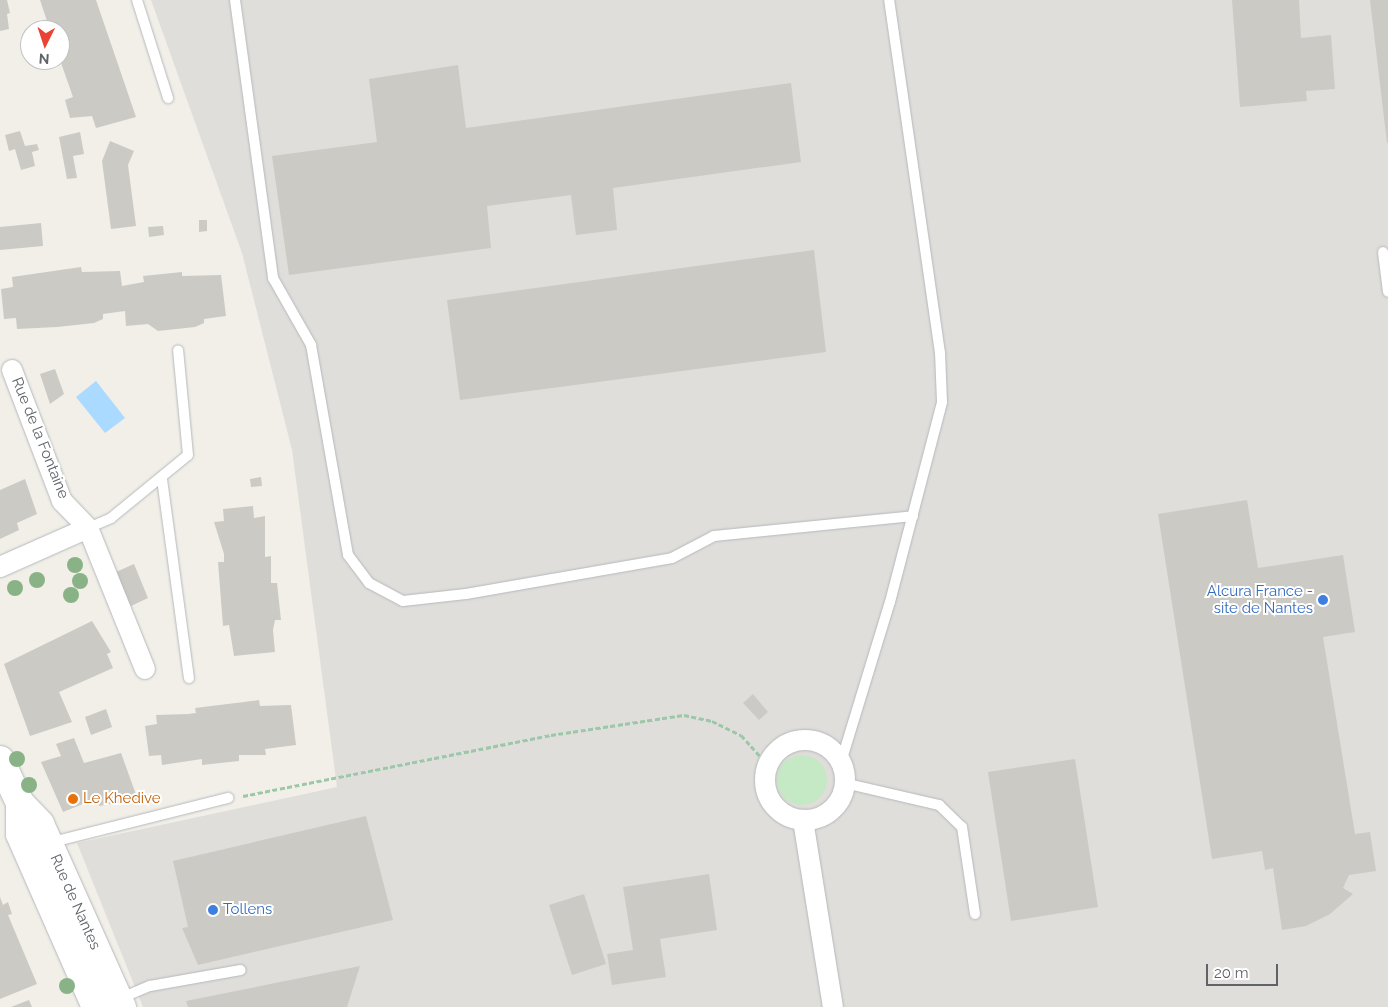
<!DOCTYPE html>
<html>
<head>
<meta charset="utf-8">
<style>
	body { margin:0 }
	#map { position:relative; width:1388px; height:1007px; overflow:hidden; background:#f1efe8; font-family:Raleway,sans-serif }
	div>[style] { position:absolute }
	.industrial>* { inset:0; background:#e0deda }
	.green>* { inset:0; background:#c5e8c5 }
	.round { border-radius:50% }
	.water>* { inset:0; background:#aadaff }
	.building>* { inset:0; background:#cccac5 }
	.path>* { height:3px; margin-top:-1.5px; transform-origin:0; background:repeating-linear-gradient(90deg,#9cc7a9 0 5px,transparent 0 7.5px) }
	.roads { filter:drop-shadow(0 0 1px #b5b8bc) drop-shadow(0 0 1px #b5b8bc) }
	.lane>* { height:10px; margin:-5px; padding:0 5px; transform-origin:5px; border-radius:5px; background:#fff }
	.street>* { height:20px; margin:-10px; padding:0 10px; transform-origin:10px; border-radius:10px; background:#fff }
	.street>.ring { margin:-10px; padding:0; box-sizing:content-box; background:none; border:20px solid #fff; border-radius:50% }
	.secondary>* { height:28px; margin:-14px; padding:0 14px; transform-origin:14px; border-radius:14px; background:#fff }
	.trees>* { width:16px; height:16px; margin:-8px; border-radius:50%; background:#89b387 }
	.dots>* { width:14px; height:14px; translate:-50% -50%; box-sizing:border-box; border:2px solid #fff; border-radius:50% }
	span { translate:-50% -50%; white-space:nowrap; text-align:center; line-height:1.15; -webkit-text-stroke:4px #fff; paint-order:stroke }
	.street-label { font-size:15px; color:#5f6368 }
	.shop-label { font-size:15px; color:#366cbe }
	.right { translate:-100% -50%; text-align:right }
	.left { translate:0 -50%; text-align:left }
	.food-label { font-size:15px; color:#c56008 }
	.north { position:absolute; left:20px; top:20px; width:50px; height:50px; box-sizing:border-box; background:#fff; border:1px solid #bfc1c3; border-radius:50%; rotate:184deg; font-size:14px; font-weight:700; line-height:20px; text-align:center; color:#5f6368 }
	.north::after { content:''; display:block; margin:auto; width:18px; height:22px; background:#ea4335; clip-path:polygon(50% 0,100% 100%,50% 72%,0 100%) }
	.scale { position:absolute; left:1206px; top:964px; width:72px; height:22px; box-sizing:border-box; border:2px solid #5f6368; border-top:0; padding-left:6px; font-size:15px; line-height:18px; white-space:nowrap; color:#5f6368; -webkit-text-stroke:4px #fff; paint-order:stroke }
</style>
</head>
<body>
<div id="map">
	<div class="industrial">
		<i style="clip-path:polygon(151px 0,1388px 0,1388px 1007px,143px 1007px,77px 843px,337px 787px,292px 450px,242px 253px)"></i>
	</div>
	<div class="green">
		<i class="round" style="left:777px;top:755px;width:50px;height:50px"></i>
	</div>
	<div class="water">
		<i style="clip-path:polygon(96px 381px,125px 418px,105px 433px,76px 397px)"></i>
	</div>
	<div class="building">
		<i style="clip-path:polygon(0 0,7px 0,10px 13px,7px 14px,9px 29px,0 31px)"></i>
		<i style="clip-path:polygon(40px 0,96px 0,136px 117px,96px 128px,92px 116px,70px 118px,65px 100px,73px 97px,60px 60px,60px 30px,50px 30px)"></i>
		<i style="clip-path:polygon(1232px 0,1299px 0,1301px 38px,1331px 35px,1335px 89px,1306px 91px,1307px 101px,1240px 107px)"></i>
		<i style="clip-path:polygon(1370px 0,1388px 0,1388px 143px,1387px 143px)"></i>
		<i style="clip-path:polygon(458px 65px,466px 128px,791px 83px,801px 162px,613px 188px,617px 230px,576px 235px,571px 195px,487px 206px,491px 248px,289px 275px,272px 156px,377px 142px,369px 79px)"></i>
		<i style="clip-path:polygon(20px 131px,25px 146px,37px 144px,39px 150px,32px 152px,35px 166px,21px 170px,15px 149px,9px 151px,5px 135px)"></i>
		<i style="clip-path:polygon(80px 132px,84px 154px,73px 156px,77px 178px,67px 179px,59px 137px)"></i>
		<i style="clip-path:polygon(110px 141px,134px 151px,128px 165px,136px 226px,111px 229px,102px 161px)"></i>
		<i style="clip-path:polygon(199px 220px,207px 220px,207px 231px,199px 232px)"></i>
		<i style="clip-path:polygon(41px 223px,43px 246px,0 250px,0 227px)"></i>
		<i style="clip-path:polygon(163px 226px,164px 235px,149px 237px,148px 227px)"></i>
		<i style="clip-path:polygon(814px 250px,826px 352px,460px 400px,447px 300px)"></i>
		<i style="clip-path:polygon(81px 267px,82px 272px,120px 271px,122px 286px,144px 282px,143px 276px,182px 272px,182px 276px,221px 275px,226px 316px,204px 319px,204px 323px,195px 327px,158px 331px,148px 324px,126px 326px,125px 311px,103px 314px,103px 319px,94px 323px,57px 327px,17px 329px,16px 318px,4px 319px,1px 289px,13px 287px,12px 277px)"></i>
		<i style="clip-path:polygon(55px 369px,64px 394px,50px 404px,40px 374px)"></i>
		<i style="clip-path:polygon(261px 477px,262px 486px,251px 487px,250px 479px)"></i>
		<i style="clip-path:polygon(25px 479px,37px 514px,17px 523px,19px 530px,0 539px,0 490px)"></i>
		<i style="clip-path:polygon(1247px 500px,1258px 568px,1343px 555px,1355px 632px,1323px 637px,1355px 834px,1370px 832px,1376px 871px,1349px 875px,1343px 888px,1353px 894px,1330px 914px,1306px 926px,1282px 930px,1273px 868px,1265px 870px,1262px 851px,1212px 859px,1158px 514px)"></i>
		<i style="clip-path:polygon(253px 506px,254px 518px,265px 516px,265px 557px,271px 556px,271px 583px,277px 583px,281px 620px,275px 620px,273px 630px,275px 652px,234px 656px,229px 625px,223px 626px,218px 562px,224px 562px,224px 554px,214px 522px,224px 521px,223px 509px)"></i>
		<i style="clip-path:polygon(134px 564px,148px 598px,131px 606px,116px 572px)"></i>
		<i style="clip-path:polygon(92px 621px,111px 652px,107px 654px,113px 668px,59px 692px,72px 722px,30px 736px,4px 664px)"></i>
		<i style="clip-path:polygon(753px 694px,768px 712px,759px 720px,743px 703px)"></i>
		<i style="clip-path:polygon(259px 700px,260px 706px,291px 705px,296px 745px,265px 749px,266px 755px,239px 755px,239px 761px,202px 765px,202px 759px,162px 765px,161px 755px,149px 756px,145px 726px,157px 724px,156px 715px,188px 714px,196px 713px,195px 708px)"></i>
		<i style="clip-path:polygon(106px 709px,112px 727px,91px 735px,85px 717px)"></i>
		<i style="clip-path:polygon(74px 738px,84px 763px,121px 753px,138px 800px,99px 806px,98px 798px,63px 812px,41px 762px,61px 756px,56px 744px)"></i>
		<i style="clip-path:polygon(1075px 759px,1098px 907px,1011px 921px,988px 772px)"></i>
		<i style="clip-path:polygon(366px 816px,393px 920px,198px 965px,182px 928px,188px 927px,173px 861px)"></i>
		<i style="clip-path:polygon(709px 874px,717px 930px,660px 939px,666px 977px,612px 985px,607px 954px,633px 950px,623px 887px)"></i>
		<i style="clip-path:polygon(584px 894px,606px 964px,572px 975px,549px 905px)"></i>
		<i style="clip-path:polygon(0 897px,3px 905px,8px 902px,12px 914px,8px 915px,37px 984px,0 999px)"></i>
		<i style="clip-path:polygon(360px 966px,347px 1007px,188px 1007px,186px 1001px)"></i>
		<i style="clip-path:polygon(29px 1000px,32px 1007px,11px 1007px)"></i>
	</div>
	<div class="path">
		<i style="left:243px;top:796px;width:314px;rotate:-11.2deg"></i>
		<i style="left:551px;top:735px;width:134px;rotate:-8.6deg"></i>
		<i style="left:684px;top:715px;width:29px;rotate:12deg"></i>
		<i style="left:712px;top:721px;width:32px;rotate:26deg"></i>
		<i style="left:741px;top:735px;width:40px;rotate:48deg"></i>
	</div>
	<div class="roads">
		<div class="lane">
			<i style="left:137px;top:0;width:103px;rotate:72.4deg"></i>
			<i style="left:235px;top:0;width:281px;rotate:82.2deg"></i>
			<i style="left:273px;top:278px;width:77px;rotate:60.4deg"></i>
			<i style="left:311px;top:345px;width:213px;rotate:80deg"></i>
			<i style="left:348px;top:555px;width:35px;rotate:53deg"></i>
			<i style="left:369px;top:583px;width:38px;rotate:28deg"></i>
			<i style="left:403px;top:601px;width:63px;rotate:-6.3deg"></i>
			<i style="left:466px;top:594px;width:209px;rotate:-9.9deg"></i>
			<i style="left:672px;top:558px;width:47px;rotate:-27.6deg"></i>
			<i style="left:714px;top:536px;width:200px;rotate:-5.7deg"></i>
			<i style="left:1383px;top:252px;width:40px;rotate:82.9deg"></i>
			<i style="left:162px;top:479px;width:201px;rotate:82.3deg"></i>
			<i style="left:88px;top:528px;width:25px;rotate:-23deg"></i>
			<i style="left:111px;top:518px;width:99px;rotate:-39.3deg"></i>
			<i style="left:188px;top:455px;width:105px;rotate:-95.4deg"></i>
			<i style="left:841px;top:762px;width:167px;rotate:-73deg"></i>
			<i style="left:890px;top:602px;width:207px;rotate:-75.4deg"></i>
			<i style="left:942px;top:402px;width:49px;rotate:-92.3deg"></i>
			<i style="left:940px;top:353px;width:357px;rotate:-98.2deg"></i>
			<i style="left:844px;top:783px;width:98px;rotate:13deg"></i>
			<i style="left:939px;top:805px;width:32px;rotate:44deg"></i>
			<i style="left:962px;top:827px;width:88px;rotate:81.5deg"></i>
			<i style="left:49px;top:843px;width:185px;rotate:-14.1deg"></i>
			<i style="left:119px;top:999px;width:34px;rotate:-23deg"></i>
			<i style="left:150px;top:986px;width:92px;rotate:-10deg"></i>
		</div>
		<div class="street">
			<i style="left:12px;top:370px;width:140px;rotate:69.1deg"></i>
			<i style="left:62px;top:501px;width:37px;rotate:46deg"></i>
			<i style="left:88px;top:528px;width:152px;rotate:68deg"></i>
			<i style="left:0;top:567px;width:96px;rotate:-23.9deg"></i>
			<i class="ring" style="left:765px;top:740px;width:60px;height:60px"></i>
			<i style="left:803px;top:820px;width:189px;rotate:80.9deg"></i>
		</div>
		<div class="secondary">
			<i style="left:0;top:760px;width:47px;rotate:65.1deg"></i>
			<i style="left:20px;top:803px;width:29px;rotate:46deg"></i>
			<i style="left:40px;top:824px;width:201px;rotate:65.9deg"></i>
			<i style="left:20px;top:803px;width:31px;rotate:90deg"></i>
			<i style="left:20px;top:834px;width:189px;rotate:66.3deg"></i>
		</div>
	</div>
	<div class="trees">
		<i style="left:75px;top:565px"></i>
		<i style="left:37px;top:580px"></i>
		<i style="left:80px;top:581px"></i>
		<i style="left:15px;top:588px"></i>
		<i style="left:71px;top:595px"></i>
		<i style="left:17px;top:759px"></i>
		<i style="left:29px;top:785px"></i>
		<i style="left:67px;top:986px"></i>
	</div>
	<div class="dots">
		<i style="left:1323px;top:600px;background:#3f7fe0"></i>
		<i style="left:73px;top:799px;background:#e8710a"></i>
		<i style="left:213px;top:910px;background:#3f7fe0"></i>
	</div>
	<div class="street-label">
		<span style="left:40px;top:438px;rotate:68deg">Rue de la Fontaine</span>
		<span style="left:75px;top:902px;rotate:66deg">Rue de Nantes</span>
	</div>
	<div class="shop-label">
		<span class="right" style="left:1313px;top:600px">Alcura France -<br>site de Nantes</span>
		<span class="left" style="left:223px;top:910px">Tollens</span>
	</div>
	<div class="food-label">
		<span class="left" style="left:83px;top:799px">Le Khedive</span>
	</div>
	<div class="north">N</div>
	<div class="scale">20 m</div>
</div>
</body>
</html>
